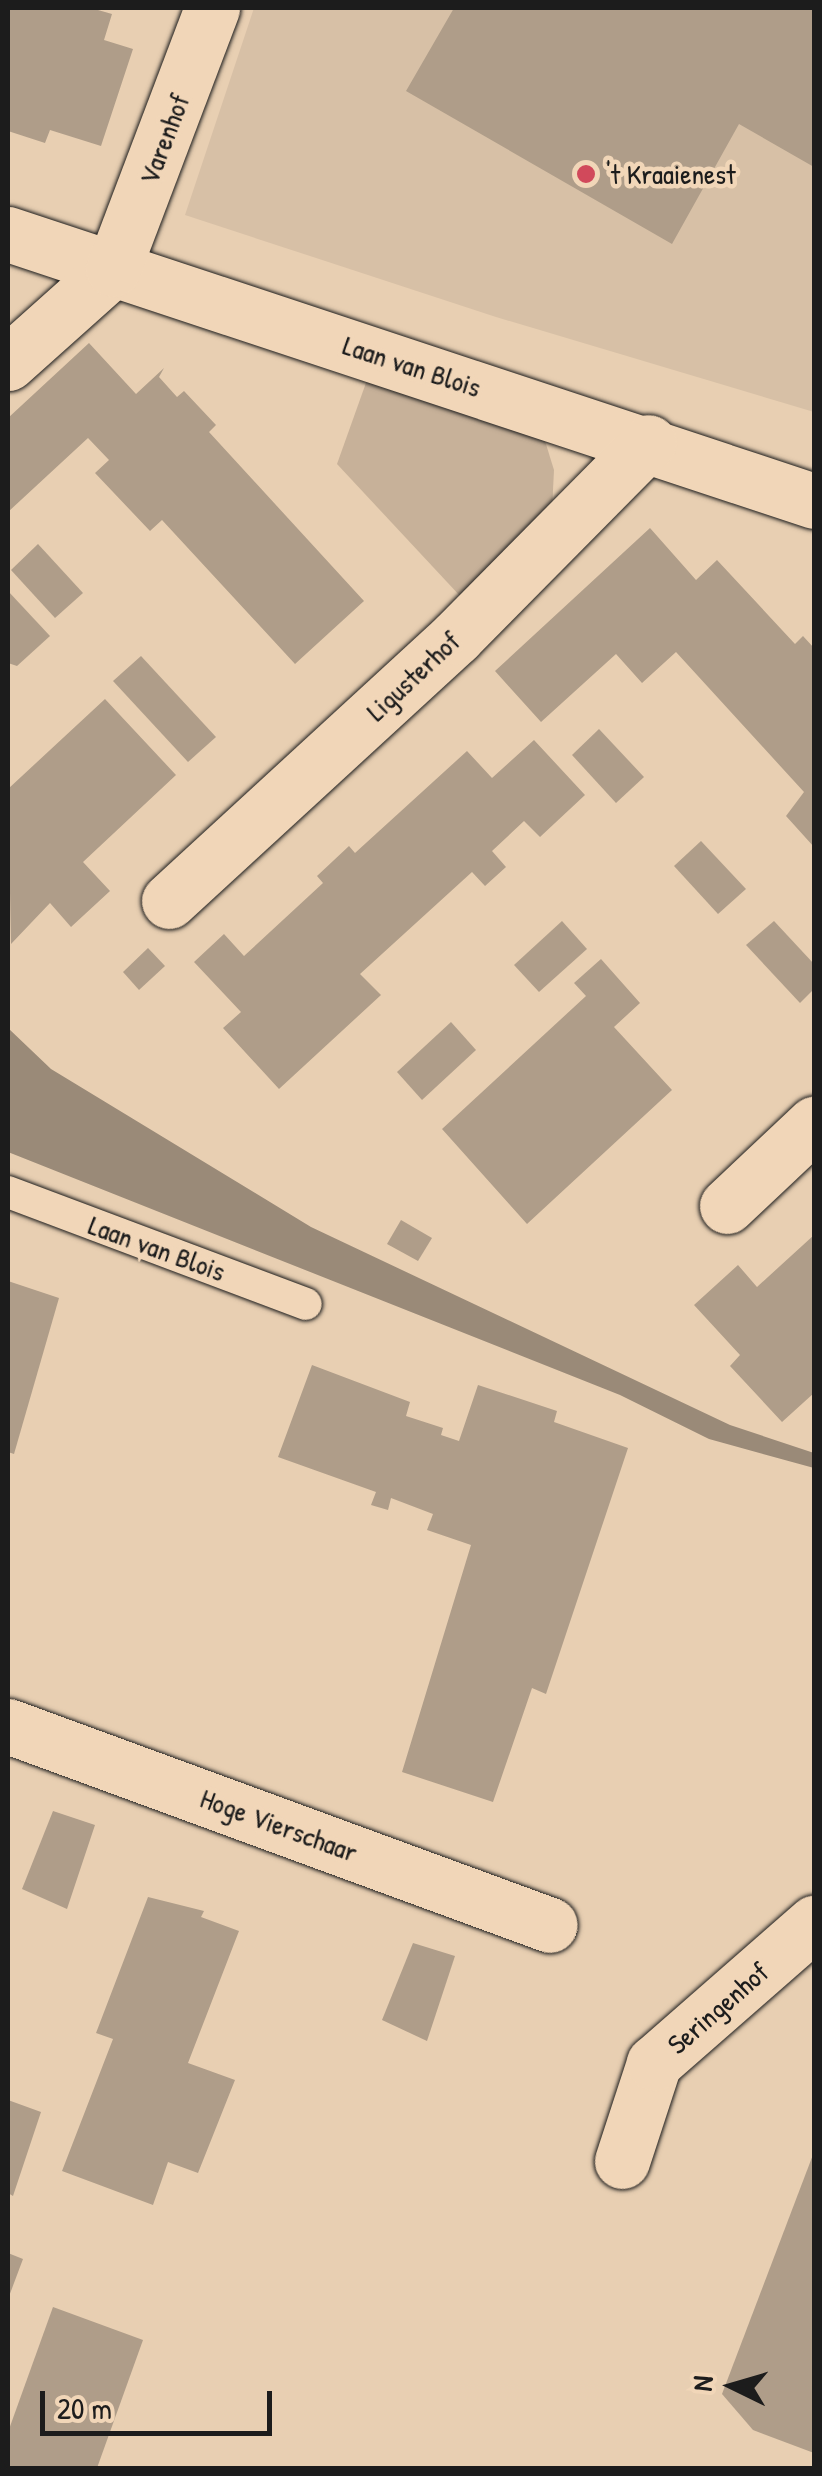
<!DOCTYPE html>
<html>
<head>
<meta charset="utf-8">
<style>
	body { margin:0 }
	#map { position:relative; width:822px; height:2476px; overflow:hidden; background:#e8cfb2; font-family:"Patrick Hand",sans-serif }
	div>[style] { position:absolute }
	.built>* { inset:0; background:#d7c0a6 }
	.green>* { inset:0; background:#c7b199 }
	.water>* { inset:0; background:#9a8a78 }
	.building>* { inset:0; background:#af9d89 }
	.roads { filter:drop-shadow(0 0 2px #1c1c1c) drop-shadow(0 0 2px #1c1c1c) }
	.service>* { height:32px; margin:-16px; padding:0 16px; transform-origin:16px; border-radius:16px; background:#f1d6b8 }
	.minor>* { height:55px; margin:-27.5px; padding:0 27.5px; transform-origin:27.5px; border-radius:27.5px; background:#f1d6b8 }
	.dots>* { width:28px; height:28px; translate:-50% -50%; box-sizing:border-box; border:5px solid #f1d6b8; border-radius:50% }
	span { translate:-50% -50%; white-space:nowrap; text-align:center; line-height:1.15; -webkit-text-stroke:9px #f1d6b8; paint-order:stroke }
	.street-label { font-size:28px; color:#1c1c1c }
	.poi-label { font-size:28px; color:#1c1c1c }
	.left { translate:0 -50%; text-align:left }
	.frame { position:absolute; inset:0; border:10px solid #1c1c1c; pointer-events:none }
	.north { position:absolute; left:682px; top:2336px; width:100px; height:100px; -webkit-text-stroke:8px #f1d6b8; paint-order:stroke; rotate:275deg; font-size:28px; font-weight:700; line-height:40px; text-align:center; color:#1c1c1c }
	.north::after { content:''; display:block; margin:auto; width:35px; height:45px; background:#1c1c1c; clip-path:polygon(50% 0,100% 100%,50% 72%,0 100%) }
	.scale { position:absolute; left:40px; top:2391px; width:232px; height:45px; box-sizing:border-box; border:5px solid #1c1c1c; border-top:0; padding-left:12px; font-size:30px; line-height:35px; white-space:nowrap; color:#1c1c1c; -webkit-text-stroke:8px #f1d6b8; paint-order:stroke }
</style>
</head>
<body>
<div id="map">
	<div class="built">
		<i style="clip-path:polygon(254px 8px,814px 8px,814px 412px,496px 317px,185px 215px)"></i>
	</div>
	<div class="green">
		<i style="clip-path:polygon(367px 380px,545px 441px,554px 470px,552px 510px,461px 597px,337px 464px)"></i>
	</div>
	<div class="water">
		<i style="clip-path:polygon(8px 1028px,51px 1069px,311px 1227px,730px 1425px,814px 1453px,814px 1468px,709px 1439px,620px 1395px,8px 1152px)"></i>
	</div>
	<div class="building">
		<i style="clip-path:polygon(8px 8px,91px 8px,112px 14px,104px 40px,133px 49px,101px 146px,50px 130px,45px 143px,8px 131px)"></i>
		<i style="clip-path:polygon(454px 8px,814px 8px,814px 167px,739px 124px,672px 244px,406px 91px)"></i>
		<i style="clip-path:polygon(89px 343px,136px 394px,164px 368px,159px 377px,177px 397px,184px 391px,216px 425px,209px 432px,364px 601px,295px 664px,162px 520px,150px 531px,95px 473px,109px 460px,88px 438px,8px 512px,8px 418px)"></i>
		<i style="clip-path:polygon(650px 528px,696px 580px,717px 560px,795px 644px,803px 636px,814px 648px,814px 847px,786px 816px,804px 792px,676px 652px,642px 683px,616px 654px,541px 722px,495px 671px)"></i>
		<i style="clip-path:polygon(38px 544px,83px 593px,55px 618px,11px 570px)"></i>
		<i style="clip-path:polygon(8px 591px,50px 636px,17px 666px,8px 663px)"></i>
		<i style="clip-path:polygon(141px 656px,216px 737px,188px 762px,113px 681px)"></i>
		<i style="clip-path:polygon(105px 699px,176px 775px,83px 862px,110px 891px,71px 927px,50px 903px,11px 944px,8px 789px)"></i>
		<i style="clip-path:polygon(599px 729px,644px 777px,616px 803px,572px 755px)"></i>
		<i style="clip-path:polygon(534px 740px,585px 795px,540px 837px,524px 821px,492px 851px,506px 867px,485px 886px,472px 872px,360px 974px,381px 995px,279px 1089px,223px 1028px,241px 1012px,194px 962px,224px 934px,244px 956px,323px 883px,317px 876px,349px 846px,355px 853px,467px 751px,492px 778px)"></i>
		<i style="clip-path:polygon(701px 841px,746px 889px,718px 914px,674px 866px)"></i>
		<i style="clip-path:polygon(562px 921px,587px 949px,539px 992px,514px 965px)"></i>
		<i style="clip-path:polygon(774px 921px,814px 964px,814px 989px,800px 1003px,746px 945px)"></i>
		<i style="clip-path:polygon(148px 948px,165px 966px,139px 990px,123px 972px)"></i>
		<i style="clip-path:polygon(601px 959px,640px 1003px,614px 1027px,672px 1090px,527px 1224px,442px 1129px,586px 996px,574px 983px)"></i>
		<i style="clip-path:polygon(451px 1022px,476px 1050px,422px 1100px,397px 1072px)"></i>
		<i style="clip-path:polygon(401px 1220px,432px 1238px,418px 1261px,387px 1244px)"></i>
		<i style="clip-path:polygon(814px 1235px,814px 1393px,782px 1422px,730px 1366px,740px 1355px,694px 1305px,738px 1265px,757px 1287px)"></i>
		<i style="clip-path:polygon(8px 1281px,59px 1298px,14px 1454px,8px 1452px)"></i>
		<i style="clip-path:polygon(312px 1365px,410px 1402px,406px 1416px,443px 1428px,441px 1435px,459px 1441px,478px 1385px,557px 1411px,554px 1422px,628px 1448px,546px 1694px,532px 1688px,493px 1802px,402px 1772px,471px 1545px,427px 1530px,433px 1514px,391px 1498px,388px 1510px,371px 1505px,376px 1492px,278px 1457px)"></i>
		<i style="clip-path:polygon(53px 1811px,95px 1825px,67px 1909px,22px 1889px)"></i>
		<i style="clip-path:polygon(148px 1897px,204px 1911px,201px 1917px,239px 1931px,188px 2063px,235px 2080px,198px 2173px,168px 2162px,153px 2205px,62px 2171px,113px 2039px,96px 2033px)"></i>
		<i style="clip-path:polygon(413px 1943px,455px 1956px,427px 2041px,382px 2020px)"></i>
		<i style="clip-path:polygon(8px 2100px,41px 2112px,13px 2196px,8px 2193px)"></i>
		<i style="clip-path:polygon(814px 2152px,814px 2453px,753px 2430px,722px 2394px)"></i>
		<i style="clip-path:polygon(8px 2253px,23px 2259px,8px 2299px)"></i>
		<i style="clip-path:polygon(53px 2307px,143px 2340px,97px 2468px,8px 2468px,8px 2432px)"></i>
	</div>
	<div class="roads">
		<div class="service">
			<i style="left:8px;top:1192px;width:318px;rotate:20.6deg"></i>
		</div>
		<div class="minor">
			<i style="left:8px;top:234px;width:849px;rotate:18.33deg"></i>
			<i style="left:8px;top:363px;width:141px;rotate:-41.8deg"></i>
			<i style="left:113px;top:269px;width:279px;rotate:-69.2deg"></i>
			<i style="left:169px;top:901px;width:390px;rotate:-42.6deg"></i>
			<i style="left:456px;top:637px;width:274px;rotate:-45.3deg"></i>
			<i style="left:727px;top:1206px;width:120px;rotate:-43.3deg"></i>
			<i style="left:8px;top:1726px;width:577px;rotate:20.16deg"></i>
			<i style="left:622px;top:2161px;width:103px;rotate:-71.9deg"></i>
			<i style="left:654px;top:2063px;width:213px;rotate:-41.2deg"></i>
		</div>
	</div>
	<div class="dots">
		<i style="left:586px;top:174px;background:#d1495b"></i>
	</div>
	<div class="street-label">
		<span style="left:164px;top:139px;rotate:-69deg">Varenhof</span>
		<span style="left:412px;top:366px;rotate:18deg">Laan van Blois</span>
		<span style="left:413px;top:676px;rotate:-43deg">Ligusterhof</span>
		<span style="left:157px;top:1248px;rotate:20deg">Laan van Blois</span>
		<span style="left:279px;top:1825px;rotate:20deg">Hoge Vierschaar</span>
		<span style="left:718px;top:2008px;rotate:-41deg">Seringenhof</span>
	</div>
	<div class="poi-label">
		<span class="left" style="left:606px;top:174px">'t Kraaienest</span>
	</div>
	<div class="frame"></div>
	<div class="north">N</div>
	<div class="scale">20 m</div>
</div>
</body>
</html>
